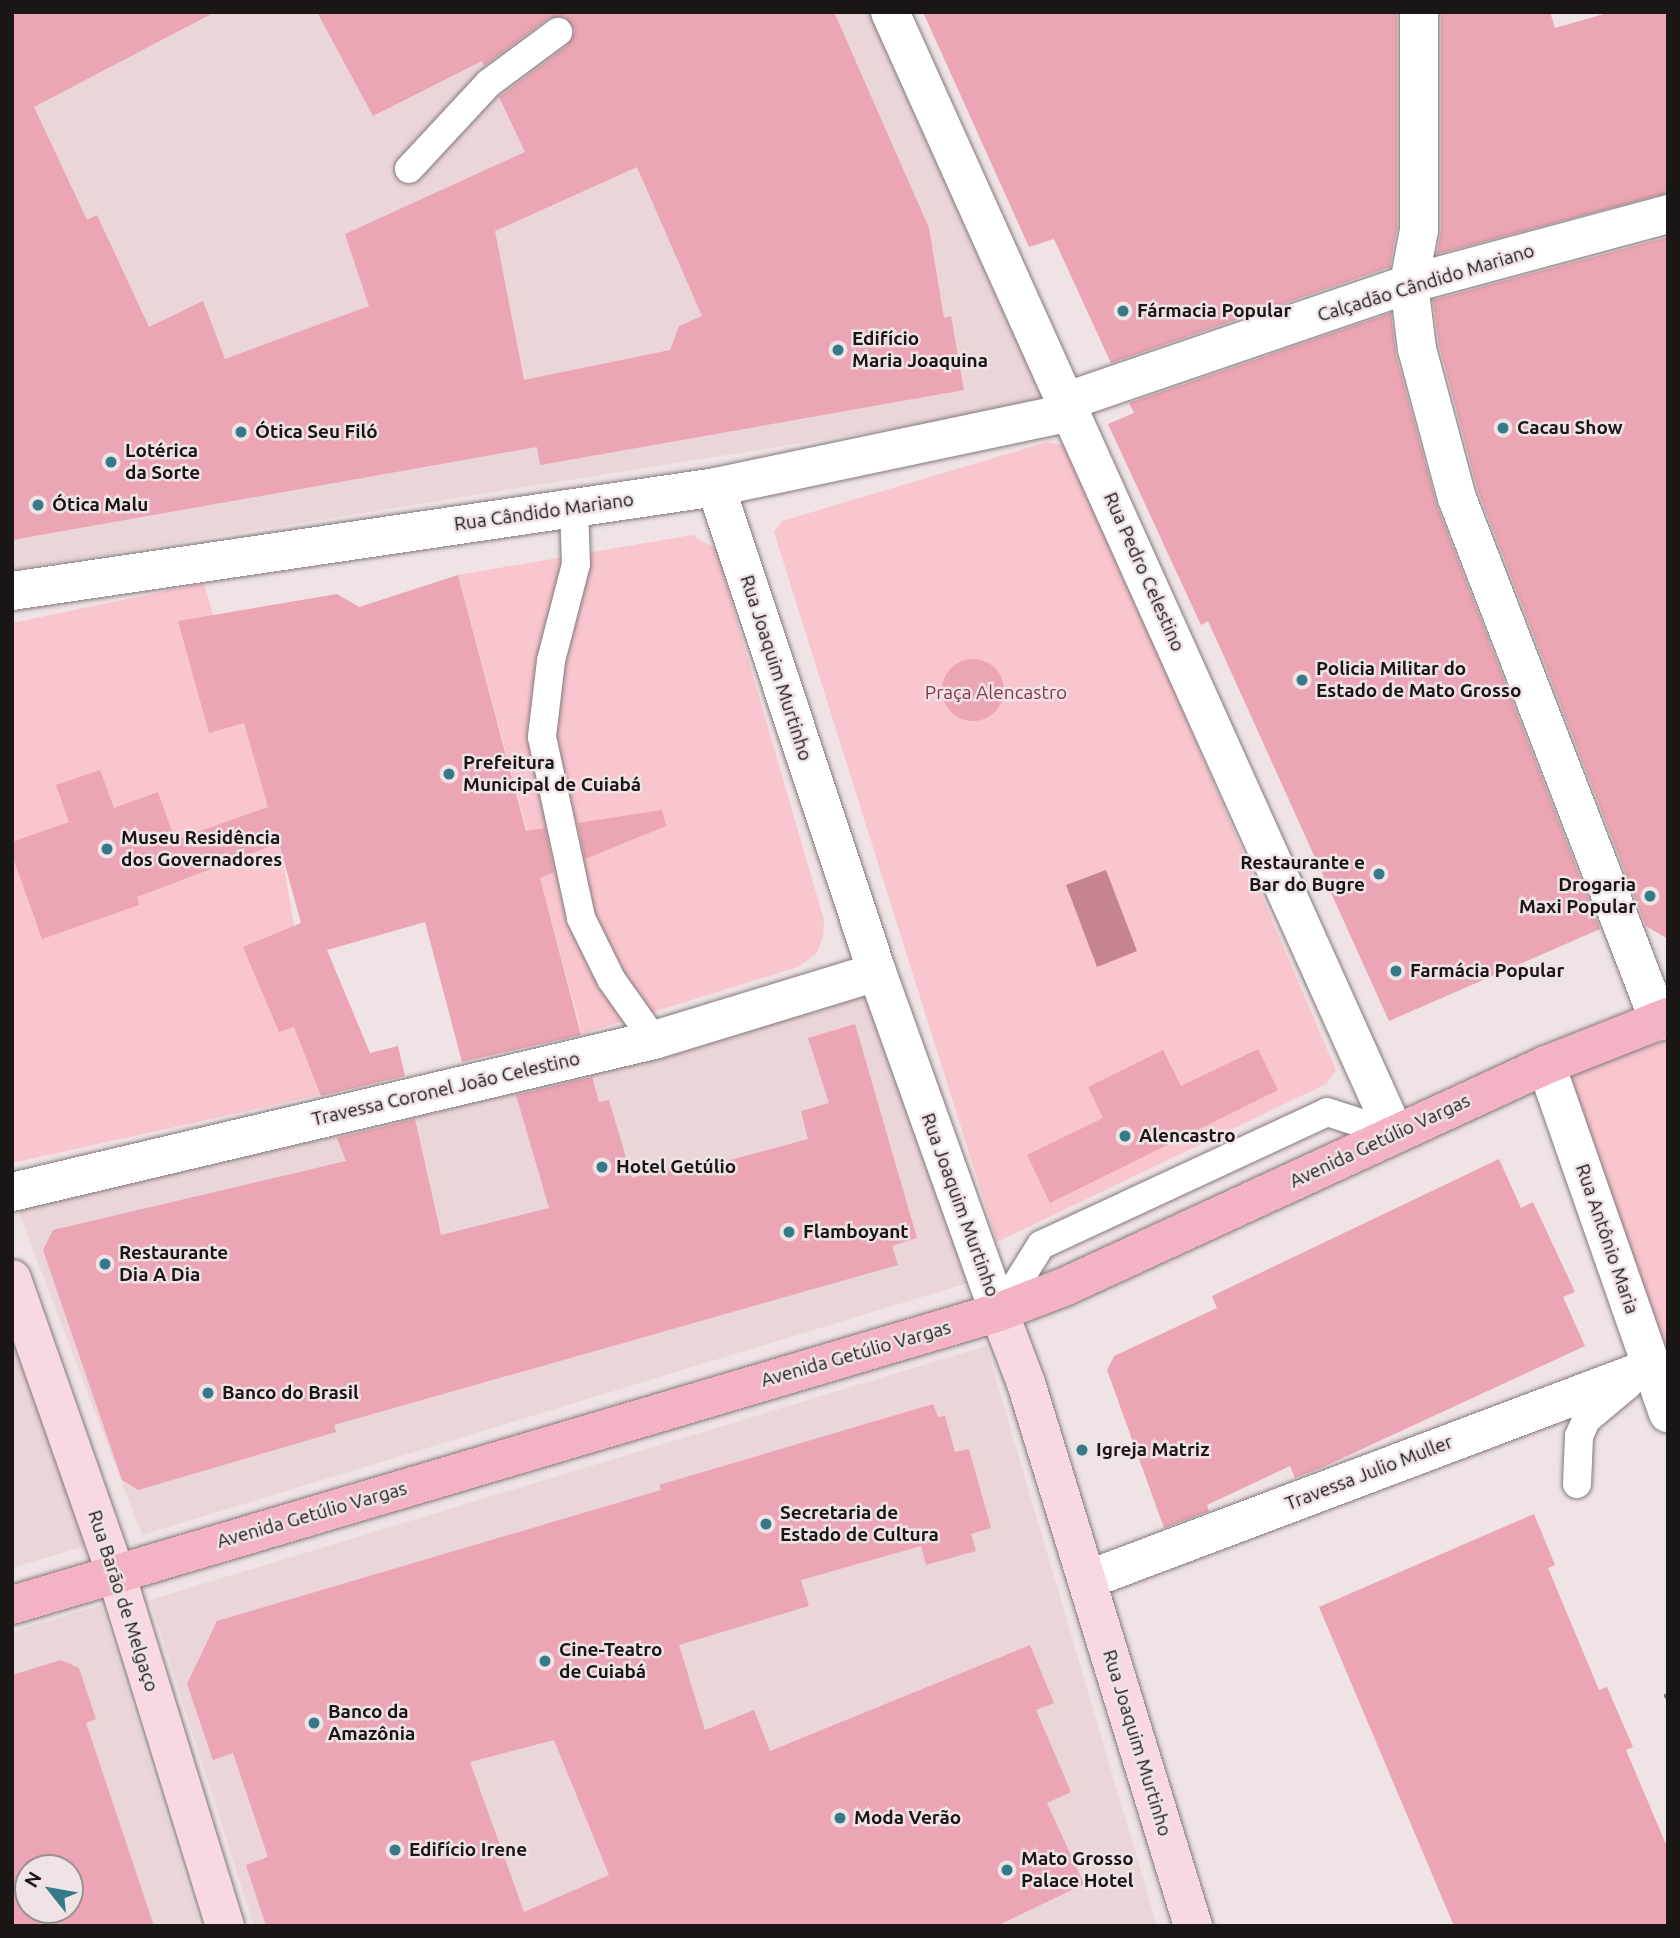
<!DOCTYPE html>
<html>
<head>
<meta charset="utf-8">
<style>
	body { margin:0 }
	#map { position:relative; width:1680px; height:1938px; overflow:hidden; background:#efe3e5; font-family:Ubuntu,sans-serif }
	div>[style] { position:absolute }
	.built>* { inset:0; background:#ead5d9 }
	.green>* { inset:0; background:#f9c5cf }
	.water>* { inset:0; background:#c68392 }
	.building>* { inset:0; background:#eba5b4 }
	.round { border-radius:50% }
	.path>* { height:4.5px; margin-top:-2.25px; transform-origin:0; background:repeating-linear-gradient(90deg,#877f80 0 2px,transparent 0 7px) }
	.roads { filter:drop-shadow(0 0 2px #83797b) drop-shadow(0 0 2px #83797b) }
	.lane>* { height:28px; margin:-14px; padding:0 14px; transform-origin:14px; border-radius:14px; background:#fff }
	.street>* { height:38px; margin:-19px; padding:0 19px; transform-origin:19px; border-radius:19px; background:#fff }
	.secondary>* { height:38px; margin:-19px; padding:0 19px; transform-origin:19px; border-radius:19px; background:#f9d9e1 }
	.primary>* { height:38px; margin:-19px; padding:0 19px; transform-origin:19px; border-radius:19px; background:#f3b3c3 }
	.dots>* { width:19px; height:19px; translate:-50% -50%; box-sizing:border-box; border:4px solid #efe3e5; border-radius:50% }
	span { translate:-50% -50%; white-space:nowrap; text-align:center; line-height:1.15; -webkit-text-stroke:5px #efe3e5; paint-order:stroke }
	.street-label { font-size:19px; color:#1a1616 }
	.poi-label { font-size:19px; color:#1a1616; font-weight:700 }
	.left { translate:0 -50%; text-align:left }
	.right { translate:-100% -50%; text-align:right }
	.park-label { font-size:19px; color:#87354c }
	.frame { position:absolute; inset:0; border:14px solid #1a1616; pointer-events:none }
	.north { position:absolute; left:14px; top:1854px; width:70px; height:70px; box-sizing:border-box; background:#efe3e5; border:2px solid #9a9192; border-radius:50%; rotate:301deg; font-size:19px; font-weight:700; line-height:28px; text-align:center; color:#1a1616 }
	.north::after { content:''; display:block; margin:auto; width:24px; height:32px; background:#367989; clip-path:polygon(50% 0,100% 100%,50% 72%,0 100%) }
</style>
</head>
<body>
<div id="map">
	<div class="built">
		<i style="clip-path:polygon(12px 12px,874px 12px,1052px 403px,12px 569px)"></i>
		<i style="clip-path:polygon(868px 990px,974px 1281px,142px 1535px,18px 1210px,505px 1096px)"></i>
		<i style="clip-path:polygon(12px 1341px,88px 1545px,12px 1568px)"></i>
		<i style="clip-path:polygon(986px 1346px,1157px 1926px,254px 1926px,150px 1600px)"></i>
		<i style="clip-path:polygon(evenodd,101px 1605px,200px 1926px,12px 1926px,12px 1632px,101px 1605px,28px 1868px,70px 1868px,70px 1910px,28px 1910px,28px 1868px)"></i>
	</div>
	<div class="green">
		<i style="clip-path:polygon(1047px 442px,1070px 447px,1336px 1070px,1326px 1084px,997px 1242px,774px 532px,782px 521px)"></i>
		<i style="clip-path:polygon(692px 535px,716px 549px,824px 920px,823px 937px,817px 953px,798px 967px,582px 1034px,458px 575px)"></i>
		<i style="clip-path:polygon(204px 583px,282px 855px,294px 926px,356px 1087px,12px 1163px,12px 623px)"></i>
		<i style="clip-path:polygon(1668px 1040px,1668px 1369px,1564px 1072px)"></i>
	</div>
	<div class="water">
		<i style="clip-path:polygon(1106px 870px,1137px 951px,1097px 967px,1066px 885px)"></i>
	</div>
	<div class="building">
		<i style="clip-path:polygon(evenodd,12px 12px,215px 12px,34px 107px,87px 220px,97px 215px,149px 327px,203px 301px,225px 359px,369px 306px,345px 234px,525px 152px,499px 97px,568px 45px,575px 31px,565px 17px,549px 18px,484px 66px,482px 61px,373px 116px,317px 12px,834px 12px,929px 228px,944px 318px,951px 316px,964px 390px,540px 465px,537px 447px,12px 540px,12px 12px,637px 167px,702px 316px,679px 326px,670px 350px,524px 380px,495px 231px,637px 167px)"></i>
		<i style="clip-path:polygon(923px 12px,1397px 12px,1397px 228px,1390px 267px,1111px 363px,1054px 239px,1029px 247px)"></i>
		<i style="clip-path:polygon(1441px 12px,1550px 12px,1555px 28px,1611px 12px,1668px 12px,1668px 193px,1437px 254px,1441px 230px)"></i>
		<i style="clip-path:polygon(1668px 237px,1668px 939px,1646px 926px,1478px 491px,1439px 345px,1433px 300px)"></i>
		<i style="clip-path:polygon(1391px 313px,1396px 355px,1437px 506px,1600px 929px,1389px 1021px,1208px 621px,1201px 625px,1108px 424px,1134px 413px,1129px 403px)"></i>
		<i style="clip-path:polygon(458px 575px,526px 831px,545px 828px,554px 872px,540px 878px,581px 1035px,462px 1062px,425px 922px,327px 950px,370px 1053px,398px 1046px,405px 1076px,321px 1096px,294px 1027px,279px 1032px,243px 947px,301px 923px,279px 843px,137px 897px,139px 905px,42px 939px,12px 855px,12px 842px,69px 822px,56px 785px,100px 770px,114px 808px,158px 792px,175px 840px,268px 807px,244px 723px,209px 733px,178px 621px,337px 594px,359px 607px)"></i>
		<i class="round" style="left:942px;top:659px;width:62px;height:62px"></i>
		<i style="clip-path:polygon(662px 810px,666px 826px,585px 859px,578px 823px)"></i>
		<i style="clip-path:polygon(855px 1024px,917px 1238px,892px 1246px,898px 1265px,334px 1425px,336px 1432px,138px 1490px,122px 1480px,43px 1250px,53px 1230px,346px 1161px,337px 1138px,415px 1119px,441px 1235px,549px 1208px,516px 1095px,592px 1077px,599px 1102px,609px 1100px,632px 1178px,687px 1163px,690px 1171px,808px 1139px,801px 1111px,829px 1103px,808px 1038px)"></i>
		<i style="clip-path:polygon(1258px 1049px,1278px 1090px,1050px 1203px,1027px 1155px,1103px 1118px,1088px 1087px,1163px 1050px,1181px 1086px)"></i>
		<i style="clip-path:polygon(1499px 1159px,1521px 1208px,1533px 1202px,1575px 1292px,1563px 1297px,1585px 1346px,1321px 1468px,1295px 1478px,1290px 1466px,1207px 1505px,1209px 1511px,1164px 1528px,1107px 1370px,1114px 1356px,1217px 1308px,1212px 1296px)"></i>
		<i style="clip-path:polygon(evenodd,933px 1404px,938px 1417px,945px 1416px,955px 1452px,969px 1449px,991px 1528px,971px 1534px,976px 1551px,926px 1565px,921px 1546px,801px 1580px,809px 1606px,679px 1645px,705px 1730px,754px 1710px,770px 1751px,1030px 1645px,1054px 1703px,1036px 1710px,1071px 1792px,1047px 1803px,1084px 1884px,997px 1926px,266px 1926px,246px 1865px,268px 1857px,233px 1753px,213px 1760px,187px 1684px,217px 1621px,661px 1490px,659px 1485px,933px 1404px,554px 1740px,609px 1875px,524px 1912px,470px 1762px,554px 1740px)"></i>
		<i style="clip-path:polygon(1534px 1514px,1555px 1565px,1548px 1568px,1599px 1690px,1607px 1687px,1633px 1747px,1626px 1750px,1668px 1849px,1668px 1926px,1454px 1926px,1319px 1607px)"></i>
		<i style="clip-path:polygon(evenodd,61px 1660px,79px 1668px,96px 1719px,86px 1723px,154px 1926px,12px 1926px,12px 1675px,61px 1660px,28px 1868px,70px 1868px,70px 1910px,28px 1910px,28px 1868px)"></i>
	</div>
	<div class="path">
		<i style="left:1664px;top:1696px;width:4px;rotate:-14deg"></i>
	</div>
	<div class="roads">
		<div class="lane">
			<i style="left:409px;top:169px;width:117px;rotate:-47.1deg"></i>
			<i style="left:489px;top:83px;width:86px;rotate:-36.5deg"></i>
			<i style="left:574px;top:507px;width:57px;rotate:88deg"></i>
			<i style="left:576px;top:564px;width:100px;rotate:104.5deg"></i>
			<i style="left:551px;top:661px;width:77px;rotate:96.8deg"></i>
			<i style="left:542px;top:737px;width:185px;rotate:77.8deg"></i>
			<i style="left:581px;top:918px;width:68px;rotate:63.8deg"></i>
			<i style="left:611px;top:979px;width:75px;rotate:54.8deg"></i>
			<i style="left:999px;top:1312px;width:79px;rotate:-57.9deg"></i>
			<i style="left:1041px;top:1245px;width:315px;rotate:-24.9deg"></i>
			<i style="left:1327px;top:1112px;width:71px;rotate:17.9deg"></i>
			<i style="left:1577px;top:1484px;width:48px;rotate:-87.6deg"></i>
			<i style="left:1579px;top:1436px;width:17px;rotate:-66deg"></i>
			<i style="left:1586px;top:1420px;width:55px;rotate:-39.8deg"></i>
		</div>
		<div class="street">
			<i style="left:890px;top:12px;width:1230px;rotate:65.77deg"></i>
			<i style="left:1419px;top:12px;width:218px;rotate:90deg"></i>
			<i style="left:1419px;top:230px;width:55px;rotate:100.5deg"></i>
			<i style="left:1409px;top:284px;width:65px;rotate:83deg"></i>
			<i style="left:1417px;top:349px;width:154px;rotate:75deg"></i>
			<i style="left:1457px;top:498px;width:561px;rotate:68.88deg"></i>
			<i style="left:1067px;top:401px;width:361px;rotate:-18.9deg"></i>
			<i style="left:1409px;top:284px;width:268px;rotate:-15.1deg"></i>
			<i style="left:716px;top:487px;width:511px;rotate:71.64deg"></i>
			<i style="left:877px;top:972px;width:361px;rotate:70.3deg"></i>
			<i style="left:12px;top:591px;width:712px;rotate:-8.4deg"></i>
			<i style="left:716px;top:487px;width:364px;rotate:-11.9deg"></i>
			<i style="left:1546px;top:1065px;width:369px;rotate:70.7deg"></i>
			<i style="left:12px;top:1192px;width:660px;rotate:-13.32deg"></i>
			<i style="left:654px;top:1040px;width:233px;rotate:-17deg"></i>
			<i style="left:1087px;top:1580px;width:604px;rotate:-20.66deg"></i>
		</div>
		<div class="secondary">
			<i style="left:12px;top:1279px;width:313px;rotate:70.6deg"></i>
			<i style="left:116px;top:1574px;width:368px;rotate:72.8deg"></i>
			<i style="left:999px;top:1312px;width:76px;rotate:69.2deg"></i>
			<i style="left:1026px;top:1383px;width:568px;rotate:72.9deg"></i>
		</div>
		<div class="primary">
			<i style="left:12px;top:1605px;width:1030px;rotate:-16.53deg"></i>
			<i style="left:999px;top:1312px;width:70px;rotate:-21deg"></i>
			<i style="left:1064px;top:1287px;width:531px;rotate:-24.73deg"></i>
			<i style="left:1546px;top:1065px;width:131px;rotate:-21.5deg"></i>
		</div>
	</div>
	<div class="dots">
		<i style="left:1123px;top:311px;background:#367989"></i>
		<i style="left:838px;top:350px;background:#367989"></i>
		<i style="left:1503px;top:428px;background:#367989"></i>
		<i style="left:241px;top:432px;background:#367989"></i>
		<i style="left:111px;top:462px;background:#367989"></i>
		<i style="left:38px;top:505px;background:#367989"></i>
		<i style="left:1302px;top:680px;background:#367989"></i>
		<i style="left:449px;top:774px;background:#367989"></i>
		<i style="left:107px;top:849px;background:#367989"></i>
		<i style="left:1379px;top:874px;background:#367989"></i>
		<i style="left:1650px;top:896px;background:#367989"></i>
		<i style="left:1396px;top:971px;background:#367989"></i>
		<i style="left:1125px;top:1136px;background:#367989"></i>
		<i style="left:602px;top:1167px;background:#367989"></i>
		<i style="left:789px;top:1232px;background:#367989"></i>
		<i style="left:105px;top:1264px;background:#367989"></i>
		<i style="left:208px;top:1393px;background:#367989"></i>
		<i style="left:1082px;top:1450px;background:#367989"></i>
		<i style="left:766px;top:1524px;background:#367989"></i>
		<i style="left:545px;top:1661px;background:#367989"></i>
		<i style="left:314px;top:1723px;background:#367989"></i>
		<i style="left:840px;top:1818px;background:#367989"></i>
		<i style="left:395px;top:1850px;background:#367989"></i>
		<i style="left:1007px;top:1870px;background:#367989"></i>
	</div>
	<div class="street-label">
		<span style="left:1426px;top:283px;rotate:-17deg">Calçadão Cândido Mariano</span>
		<span style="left:544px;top:512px;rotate:-8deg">Rua Cândido Mariano</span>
		<span style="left:1144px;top:572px;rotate:66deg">Rua Pedro Celestino</span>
		<span style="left:776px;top:668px;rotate:72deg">Rua Joaquim Murtinho</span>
		<span style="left:446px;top:1089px;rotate:-13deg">Travessa Coronel João Celestino</span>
		<span style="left:1380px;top:1141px;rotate:-25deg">Avenida Getúlio Vargas</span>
		<span style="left:960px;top:1205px;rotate:70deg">Rua Joaquim Murtinho</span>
		<span style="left:1607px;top:1239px;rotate:71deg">Rua Antônio Maria</span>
		<span style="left:856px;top:1354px;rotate:-16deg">Avenida Getúlio Vargas</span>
		<span style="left:1369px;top:1473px;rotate:-21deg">Travessa Julio Muller</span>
		<span style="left:312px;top:1515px;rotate:-16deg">Avenida Getúlio Vargas</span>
		<span style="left:123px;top:1601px;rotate:72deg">Rua Barão de Melgaço</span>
		<span style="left:1137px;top:1743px;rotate:73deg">Rua Joaquim Murtinho</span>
	</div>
	<div class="poi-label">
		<span class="left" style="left:1137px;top:311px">Fármacia Popular</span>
		<span class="left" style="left:852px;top:350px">Edifício<br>Maria Joaquina</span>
		<span class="left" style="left:1517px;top:428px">Cacau Show</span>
		<span class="left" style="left:255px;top:432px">Ótica Seu Filó</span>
		<span class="left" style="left:125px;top:462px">Lotérica<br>da Sorte</span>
		<span class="left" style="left:52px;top:505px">Ótica Malu</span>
		<span class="left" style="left:1316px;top:680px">Policia Militar do<br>Estado de Mato Grosso</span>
		<span class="left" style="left:463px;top:774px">Prefeitura<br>Municipal de Cuiabá</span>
		<span class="left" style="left:121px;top:849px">Museu Residência<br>dos Governadores</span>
		<span class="right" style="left:1365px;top:874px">Restaurante e<br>Bar do Bugre</span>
		<span class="right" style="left:1636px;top:896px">Drogaria<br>Maxi Popular</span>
		<span class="left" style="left:1410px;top:971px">Farmácia Popular</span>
		<span class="left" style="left:1139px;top:1136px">Alencastro</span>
		<span class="left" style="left:616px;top:1167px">Hotel Getúlio</span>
		<span class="left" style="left:803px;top:1232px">Flamboyant</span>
		<span class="left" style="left:119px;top:1264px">Restaurante<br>Dia A Dia</span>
		<span class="left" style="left:222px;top:1393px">Banco do Brasil</span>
		<span class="left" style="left:1096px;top:1450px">Igreja Matriz</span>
		<span class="left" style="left:780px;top:1524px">Secretaria de<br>Estado de Cultura</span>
		<span class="left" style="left:559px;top:1661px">Cine-Teatro<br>de Cuiabá</span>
		<span class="left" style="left:328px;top:1723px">Banco da<br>Amazônia</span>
		<span class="left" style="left:854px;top:1818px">Moda Verão</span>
		<span class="left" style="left:409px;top:1850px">Edifício Irene</span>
		<span class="left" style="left:1021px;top:1870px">Mato Grosso<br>Palace Hotel</span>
	</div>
	<div class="park-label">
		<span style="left:996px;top:693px">Praça Alencastro</span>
	</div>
	<div class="frame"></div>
	<div class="north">N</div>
</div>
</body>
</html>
